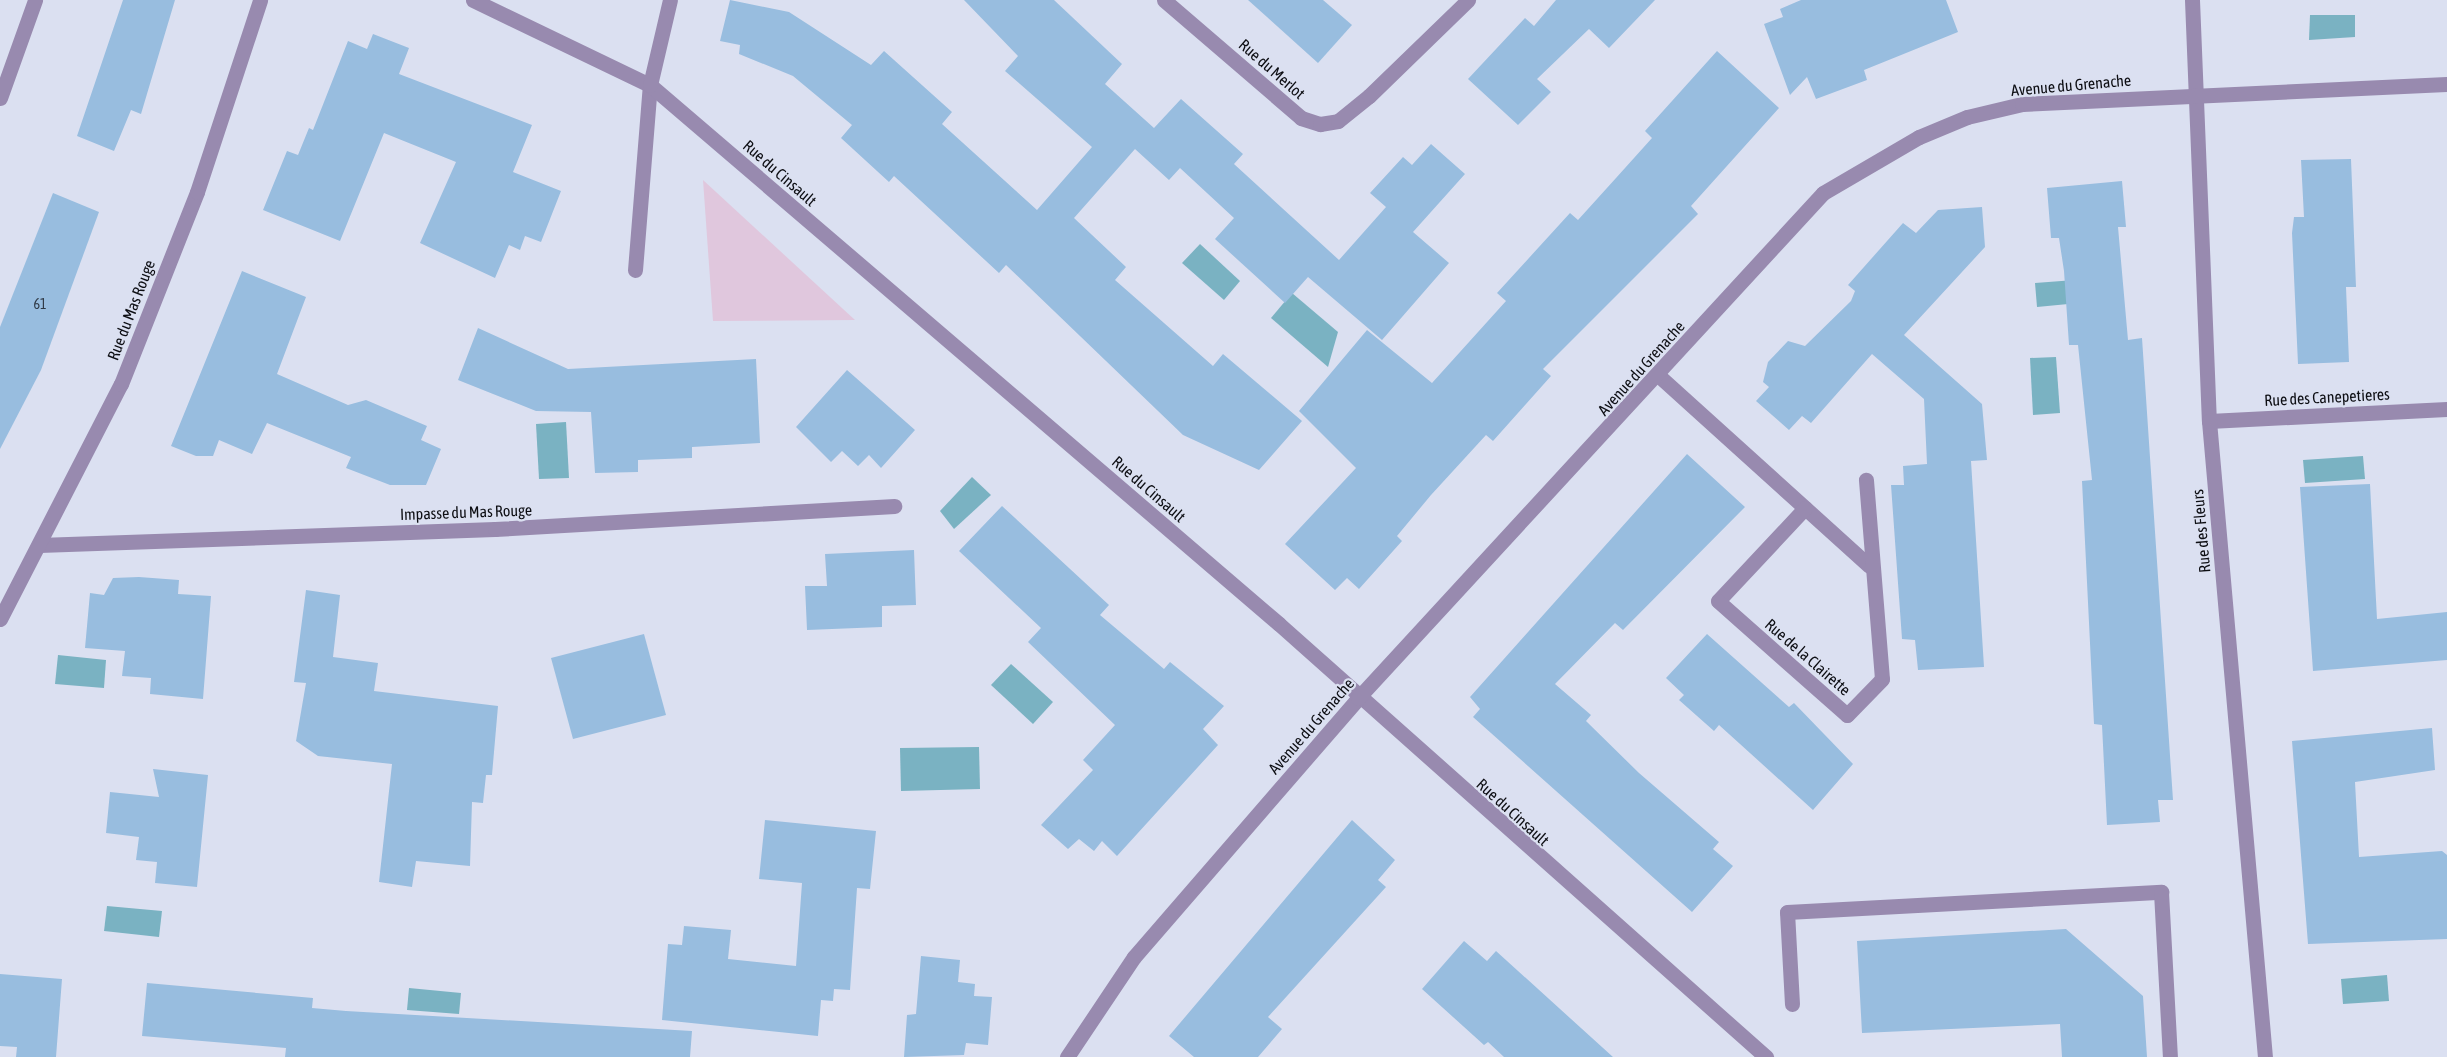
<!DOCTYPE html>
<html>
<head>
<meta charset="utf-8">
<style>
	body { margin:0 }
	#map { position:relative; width:2447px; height:1057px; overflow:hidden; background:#dbe0f1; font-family:"Asap Condensed",sans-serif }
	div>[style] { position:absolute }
	.green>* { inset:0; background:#e0c7dd }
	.water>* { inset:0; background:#7ab2c2 }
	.building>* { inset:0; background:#98bddf }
	.lane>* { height:15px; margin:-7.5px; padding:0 7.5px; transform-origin:7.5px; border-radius:7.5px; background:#988aaf }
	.street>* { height:15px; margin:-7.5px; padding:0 7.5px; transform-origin:7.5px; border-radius:7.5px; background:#988aaf }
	span { translate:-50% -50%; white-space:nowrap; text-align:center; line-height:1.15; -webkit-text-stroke:4.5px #dbe0f1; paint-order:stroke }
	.number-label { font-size:14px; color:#303a46 }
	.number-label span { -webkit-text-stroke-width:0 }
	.street-label { font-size:16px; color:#0d0e13 }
</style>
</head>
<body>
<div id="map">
	<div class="green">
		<i style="clip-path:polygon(703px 180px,855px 320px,713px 321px)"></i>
	</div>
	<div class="water">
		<i style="clip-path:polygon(2310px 15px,2355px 15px,2355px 37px,2309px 40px)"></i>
		<i style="clip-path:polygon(1200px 244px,1240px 281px,1224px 300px,1182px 263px)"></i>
		<i style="clip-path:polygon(2088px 279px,2089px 302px,2037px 307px,2035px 283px)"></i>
		<i style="clip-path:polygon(1292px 293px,1338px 332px,1328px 367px,1271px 318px)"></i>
		<i style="clip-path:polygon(2056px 357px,2060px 413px,2033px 415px,2030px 358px)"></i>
		<i style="clip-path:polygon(566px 422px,569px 478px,539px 479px,536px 424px)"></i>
		<i style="clip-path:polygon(2363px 456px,2365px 479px,2305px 483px,2303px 460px)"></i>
		<i style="clip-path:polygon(972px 477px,991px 495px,954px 529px,940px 511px)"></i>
		<i style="clip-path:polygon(58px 655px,106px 660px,104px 688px,55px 684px)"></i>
		<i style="clip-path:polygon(1011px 664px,1053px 702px,1033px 724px,991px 685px)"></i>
		<i style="clip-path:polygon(979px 747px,980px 789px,901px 791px,900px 748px)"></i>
		<i style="clip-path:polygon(107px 906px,162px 911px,159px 937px,104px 931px)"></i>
		<i style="clip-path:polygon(2387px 975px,2389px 1001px,2343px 1004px,2341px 979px)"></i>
		<i style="clip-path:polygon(409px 988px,461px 993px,459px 1014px,407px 1010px)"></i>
	</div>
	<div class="building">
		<i style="clip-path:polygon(123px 0,175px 0,141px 114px,131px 110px,114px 151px,77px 136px)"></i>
		<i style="clip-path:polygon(730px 0,789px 12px,871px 65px,884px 51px,952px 112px,942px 124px,1037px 210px,1092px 147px,1005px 71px,1018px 56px,964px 0,1054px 0,1122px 64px,1105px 84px,1154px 128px,1181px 99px,1243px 154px,1234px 164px,1339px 260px,1386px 207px,1370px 193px,1403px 157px,1412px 165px,1431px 144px,1465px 174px,1413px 232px,1449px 263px,1382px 340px,1308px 277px,1285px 303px,1215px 239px,1234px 218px,1180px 168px,1169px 180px,1135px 149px,1074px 218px,1126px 267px,1115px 280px,1213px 366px,1223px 354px,1302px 421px,1259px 470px,1183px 435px,1006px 265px,999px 273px,894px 176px,889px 182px,841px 138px,852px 125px,793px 76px,739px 54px,740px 45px,720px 41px)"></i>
		<i style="clip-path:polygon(1248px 0,1323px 0,1352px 25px,1318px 63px)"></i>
		<i style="clip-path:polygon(1556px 0,1655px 0,1609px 48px,1589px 29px,1537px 79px,1551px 92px,1518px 125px,1468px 79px,1525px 18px,1534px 26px)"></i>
		<i style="clip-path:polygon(1801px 0,1946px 0,1958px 32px,1864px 70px,1867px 80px,1816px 99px,1807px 77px,1790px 95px,1764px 24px,1783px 17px,1780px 9px)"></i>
		<i style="clip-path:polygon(373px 34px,409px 48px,399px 74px,532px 125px,513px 172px,561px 191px,541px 242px,525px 236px,520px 250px,509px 245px,495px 278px,420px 243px,456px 162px,384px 133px,340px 241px,263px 210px,287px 151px,298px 155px,309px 128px,313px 130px,348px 41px,367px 49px)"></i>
		<i style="clip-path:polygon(1717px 51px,1779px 108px,1691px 206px,1698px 214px,1543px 369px,1551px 376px,1493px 441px,1486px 435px,1431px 495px,1397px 536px,1402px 541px,1359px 589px,1347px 578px,1335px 590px,1285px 544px,1356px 468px,1299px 411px,1367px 330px,1432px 383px,1506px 301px,1497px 293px,1570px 213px,1578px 220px,1616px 178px,1652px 138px,1645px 131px)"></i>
		<i style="clip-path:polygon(2351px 159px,2356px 287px,2346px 287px,2349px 362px,2298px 364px,2292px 233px,2294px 217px,2304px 217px,2301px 160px)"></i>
		<i style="clip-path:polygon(2122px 181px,2126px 227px,2118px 227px,2128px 340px,2142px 338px,2173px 800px,2158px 800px,2160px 822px,2107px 825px,2102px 725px,2094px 724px,2082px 481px,2092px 480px,2078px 345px,2069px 345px,2064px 271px,2059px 238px,2051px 238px,2047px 188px)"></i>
		<i style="clip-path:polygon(53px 193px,99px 212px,41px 370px,0 449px,0 327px)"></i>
		<i style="clip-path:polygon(1982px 207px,1985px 247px,1904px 335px,1982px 404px,1987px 460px,1971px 461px,1984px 667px,1918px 670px,1915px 640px,1902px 639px,1891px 485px,1904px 485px,1903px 466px,1927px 464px,1924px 399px,1872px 354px,1811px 423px,1802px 416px,1789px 430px,1756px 401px,1769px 387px,1763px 382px,1768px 362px,1788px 341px,1805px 346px,1851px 301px,1855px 291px,1848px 285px,1903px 223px,1916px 233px,1938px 210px)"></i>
		<i style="clip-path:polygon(242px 271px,306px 297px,277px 374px,348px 405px,366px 400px,427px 426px,421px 440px,441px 449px,426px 485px,390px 485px,346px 468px,351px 457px,267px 423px,252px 454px,219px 440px,213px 456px,196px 456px,171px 446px)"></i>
		<i style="clip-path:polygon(478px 328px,568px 369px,756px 359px,760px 443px,692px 447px,692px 458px,638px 460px,638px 472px,595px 473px,591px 412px,536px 411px,458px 380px)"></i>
		<i style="clip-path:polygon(847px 370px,915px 430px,881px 468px,869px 455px,858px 466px,842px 451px,831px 462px,796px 427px)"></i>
		<i style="clip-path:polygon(1687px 454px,1745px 507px,1623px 630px,1615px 623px,1555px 684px,1591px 715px,1586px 721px,1639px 773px,1719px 842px,1713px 849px,1733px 866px,1692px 912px,1473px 717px,1480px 709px,1470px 697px)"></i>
		<i style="clip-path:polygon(2370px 484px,2377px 619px,2447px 612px,2447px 660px,2313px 671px,2300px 487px)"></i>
		<i style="clip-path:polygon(1002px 506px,1109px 605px,1100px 615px,1164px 669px,1170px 662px,1224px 706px,1203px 729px,1218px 745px,1117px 856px,1102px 841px,1094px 851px,1079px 839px,1068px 849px,1041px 825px,1093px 770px,1083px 760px,1115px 725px,1028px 642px,1041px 628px,959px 551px)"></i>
		<i style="clip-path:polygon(914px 550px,916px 605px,882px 606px,882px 627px,807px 630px,805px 586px,827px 586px,825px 554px)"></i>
		<i style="clip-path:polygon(139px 577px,179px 580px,178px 594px,211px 596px,203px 699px,150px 694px,151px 678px,122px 676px,125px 651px,85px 648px,90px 593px,104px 595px,113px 578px)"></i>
		<i style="clip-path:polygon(306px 590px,340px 595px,333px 657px,378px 663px,374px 691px,498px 706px,492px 775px,486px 775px,483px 803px,472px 802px,470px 866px,416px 861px,412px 887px,379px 882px,392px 764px,318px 756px,296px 741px,306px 683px,294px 682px)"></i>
		<i style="clip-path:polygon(644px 634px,666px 715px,573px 739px,551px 658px)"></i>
		<i style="clip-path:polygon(1707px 634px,1789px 707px,1794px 703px,1853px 764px,1813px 810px,1719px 725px,1714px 731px,1679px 700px,1684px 695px,1666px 678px)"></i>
		<i style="clip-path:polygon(2432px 728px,2435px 770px,2355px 782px,2359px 857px,2442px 851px,2447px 855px,2447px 939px,2308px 944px,2292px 741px)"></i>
		<i style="clip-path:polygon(153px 769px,208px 775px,197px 887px,155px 883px,157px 862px,136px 860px,139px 837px,106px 833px,110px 792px,159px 797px)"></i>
		<i style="clip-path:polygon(765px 820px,876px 831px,870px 889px,857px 888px,850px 990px,834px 989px,833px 1001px,821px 1000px,818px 1036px,662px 1020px,668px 944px,682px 945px,684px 926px,731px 930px,728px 959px,796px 966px,802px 883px,759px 879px)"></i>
		<i style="clip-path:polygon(1352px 820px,1395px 860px,1378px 880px,1386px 887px,1268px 1017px,1282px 1029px,1258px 1057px,1194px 1057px,1169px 1036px)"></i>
		<i style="clip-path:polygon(2066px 929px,2143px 996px,2147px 1057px,2062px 1057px,2060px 1024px,1862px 1033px,1857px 941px)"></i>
		<i style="clip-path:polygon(1464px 941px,1487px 961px,1496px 951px,1613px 1057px,1504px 1057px,1488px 1042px,1484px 1045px,1422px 989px)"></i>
		<i style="clip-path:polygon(921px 956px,960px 960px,958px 982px,975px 984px,974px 996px,992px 997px,988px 1045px,966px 1043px,964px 1055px,904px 1057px,907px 1015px,916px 1014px)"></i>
		<i style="clip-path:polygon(0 974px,62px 979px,56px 1057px,16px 1057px,17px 1047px,0 1046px)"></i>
		<i style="clip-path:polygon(147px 983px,313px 998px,312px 1008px,346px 1011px,692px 1031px,690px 1057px,285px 1057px,286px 1048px,142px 1036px)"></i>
	</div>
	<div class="lane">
		<i style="left:635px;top:270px;width:186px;rotate:-85.4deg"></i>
		<i style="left:1792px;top:1004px;width:92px;rotate:-93.1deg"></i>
		<i style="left:1787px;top:912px;width:375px;rotate:-3.1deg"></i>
		<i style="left:2161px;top:892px;width:165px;rotate:86.9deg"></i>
	</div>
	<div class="street">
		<i style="left:473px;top:0;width:196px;rotate:25.7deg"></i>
		<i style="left:650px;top:85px;width:828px;rotate:40.59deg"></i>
		<i style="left:1279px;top:624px;width:652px;rotate:41.64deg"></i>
		<i style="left:1164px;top:0;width:181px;rotate:40.7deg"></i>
		<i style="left:1301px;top:118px;width:20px;rotate:18deg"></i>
		<i style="left:1320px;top:124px;width:18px;rotate:-9deg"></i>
		<i style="left:1338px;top:121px;width:40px;rotate:-39deg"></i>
		<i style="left:1369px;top:96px;width:138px;rotate:-44.1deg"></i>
		<i style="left:2192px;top:0;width:421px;rotate:87.7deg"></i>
		<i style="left:2209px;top:421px;width:638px;rotate:84.97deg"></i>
		<i style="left:650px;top:85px;width:87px;rotate:-76.8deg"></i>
		<i style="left:0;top:98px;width:104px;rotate:-70.3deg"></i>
		<i style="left:1659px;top:376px;width:283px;rotate:42.1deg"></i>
		<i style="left:2209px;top:421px;width:238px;rotate:-2.9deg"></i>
		<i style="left:1805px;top:508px;width:127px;rotate:133.1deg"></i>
		<i style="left:1718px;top:601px;width:172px;rotate:41.5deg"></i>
		<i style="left:1847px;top:715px;width:50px;rotate:-45.8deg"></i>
		<i style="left:1882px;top:679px;width:200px;rotate:-94.6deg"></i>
		<i style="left:39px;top:545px;width:456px;rotate:-2deg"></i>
		<i style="left:495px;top:529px;width:400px;rotate:-3.3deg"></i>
		<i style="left:0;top:619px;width:264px;rotate:-62.8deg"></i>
		<i style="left:121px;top:384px;width:206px;rotate:-68.4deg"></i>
		<i style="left:197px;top:192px;width:202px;rotate:-71.8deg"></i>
		<i style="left:1067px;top:1057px;width:120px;rotate:-56.2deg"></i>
		<i style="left:1134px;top:957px;width:342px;rotate:-49.1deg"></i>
		<i style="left:1358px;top:698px;width:686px;rotate:-47.36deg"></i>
		<i style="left:1823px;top:193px;width:111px;rotate:-30.3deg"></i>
		<i style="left:1919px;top:137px;width:52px;rotate:-22.6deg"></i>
		<i style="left:1967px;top:117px;width:57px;rotate:-13.3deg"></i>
		<i style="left:2022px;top:104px;width:425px;rotate:-2.7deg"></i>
	</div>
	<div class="number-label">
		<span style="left:40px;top:304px">61</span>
	</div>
	<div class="street-label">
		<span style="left:1272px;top:69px;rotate:41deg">Rue du Merlot</span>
		<span style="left:2071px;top:85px;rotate:-5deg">Avenue du Grenache</span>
		<span style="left:780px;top:173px;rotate:41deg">Rue du Cinsault</span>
		<span style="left:131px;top:310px;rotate:-69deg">Rue du Mas Rouge</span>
		<span style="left:1641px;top:368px;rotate:-48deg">Avenue du Grenache</span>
		<span style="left:2327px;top:397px;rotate:-3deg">Rue des Canepetieres</span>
		<span style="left:1149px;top:489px;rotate:41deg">Rue du Cinsault</span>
		<span style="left:466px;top:512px;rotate:-2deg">Impasse du Mas Rouge</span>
		<span style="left:2201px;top:531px;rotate:-95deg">Rue des Fleurs</span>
		<span style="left:1808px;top:657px;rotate:41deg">Rue de la Clairette</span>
		<span style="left:1311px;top:726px;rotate:-49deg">Avenue du Grenache</span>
		<span style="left:1513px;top:812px;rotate:42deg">Rue du Cinsault</span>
	</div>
</div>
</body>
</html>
